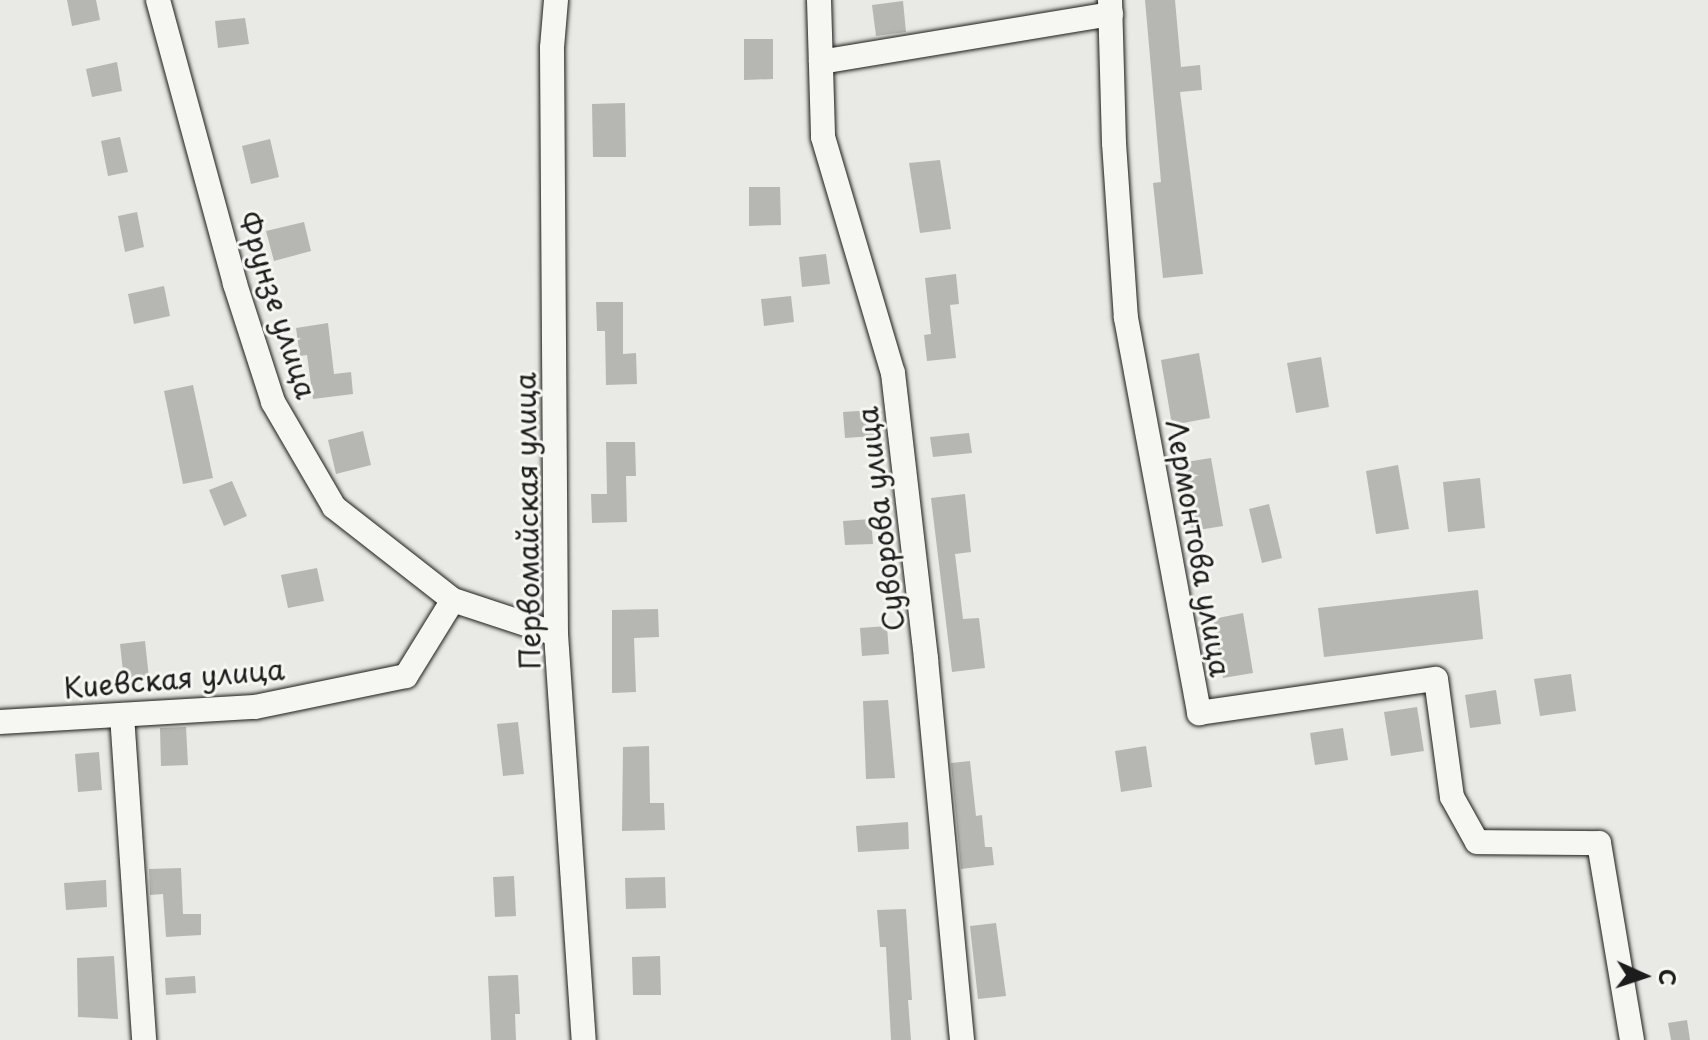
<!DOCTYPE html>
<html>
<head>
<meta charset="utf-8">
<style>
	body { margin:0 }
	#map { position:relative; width:1708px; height:1040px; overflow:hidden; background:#e9e9e5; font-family:"Playpen Sans",sans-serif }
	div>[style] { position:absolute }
	.building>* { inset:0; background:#b6b6b3 }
	.roads { filter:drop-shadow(0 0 2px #1c1c1c) drop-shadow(0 0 2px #1c1c1c) }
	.minor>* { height:24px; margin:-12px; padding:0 12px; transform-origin:12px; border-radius:12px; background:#f6f6f2 }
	span { translate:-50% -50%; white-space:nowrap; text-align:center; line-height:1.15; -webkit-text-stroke:6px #f6f6f2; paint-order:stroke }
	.street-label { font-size:28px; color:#1c1c1c }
	.north { position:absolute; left:1604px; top:936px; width:80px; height:80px; -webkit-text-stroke:6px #f6f6f2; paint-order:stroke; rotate:93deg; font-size:22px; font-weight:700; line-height:32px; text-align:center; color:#1c1c1c }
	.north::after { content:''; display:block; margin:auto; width:28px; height:36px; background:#1c1c1c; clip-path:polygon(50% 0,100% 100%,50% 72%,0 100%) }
</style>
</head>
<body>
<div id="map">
	<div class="building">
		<i style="clip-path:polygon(67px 0,96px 0,100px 20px,72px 26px)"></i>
		<i style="clip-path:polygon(1145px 0,1175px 0,1181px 67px,1200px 65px,1202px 90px,1180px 92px,1203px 274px,1163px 278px,1153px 183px,1161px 182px)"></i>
		<i style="clip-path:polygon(903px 1px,906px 32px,876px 36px,872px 5px)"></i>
		<i style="clip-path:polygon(245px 18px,249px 44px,218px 48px,215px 21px)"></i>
		<i style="clip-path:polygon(744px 39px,773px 39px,773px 79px,744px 80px)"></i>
		<i style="clip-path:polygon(117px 62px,122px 91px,92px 97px,86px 69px)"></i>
		<i style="clip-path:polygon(625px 103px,626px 157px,593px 157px,592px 104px)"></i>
		<i style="clip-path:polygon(120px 137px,128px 172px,108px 176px,101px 141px)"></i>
		<i style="clip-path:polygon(270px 139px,279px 177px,251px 184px,242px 146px)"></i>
		<i style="clip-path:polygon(940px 160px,951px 229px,920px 233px,909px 163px)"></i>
		<i style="clip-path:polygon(749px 187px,780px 187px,781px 225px,749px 226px)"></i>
		<i style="clip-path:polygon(137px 212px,144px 247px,125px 252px,118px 216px)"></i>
		<i style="clip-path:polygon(304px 222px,311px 251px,274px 261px,266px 231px)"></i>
		<i style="clip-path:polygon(826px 254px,830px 284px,802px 287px,799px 257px)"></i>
		<i style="clip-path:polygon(956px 274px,959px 304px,950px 305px,956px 358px,927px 361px,924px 335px,931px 334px,925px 278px)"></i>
		<i style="clip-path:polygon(164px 286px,170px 316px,134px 324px,128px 294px)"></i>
		<i style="clip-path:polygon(791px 296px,794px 322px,764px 326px,761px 299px)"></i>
		<i style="clip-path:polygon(596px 302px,623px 302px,623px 354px,636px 353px,637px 384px,606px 385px,605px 331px,597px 331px)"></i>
		<i style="clip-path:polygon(328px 323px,334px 374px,351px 372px,353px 394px,313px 399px,307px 355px,300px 356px,296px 328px)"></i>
		<i style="clip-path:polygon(1199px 353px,1210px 418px,1172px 425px,1161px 360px)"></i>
		<i style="clip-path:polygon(1321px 357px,1329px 407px,1296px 413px,1287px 363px)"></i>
		<i style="clip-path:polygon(193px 385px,213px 478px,183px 484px,164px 391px)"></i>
		<i style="clip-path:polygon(873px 410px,874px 436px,845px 438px,843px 412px)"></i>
		<i style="clip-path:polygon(363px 431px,371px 465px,336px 474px,328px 440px)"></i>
		<i style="clip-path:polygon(969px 433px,972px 453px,933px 457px,930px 437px)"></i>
		<i style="clip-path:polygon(606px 442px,635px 442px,636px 476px,626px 476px,627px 522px,592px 523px,591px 494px,607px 494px)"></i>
		<i style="clip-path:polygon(1211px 458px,1223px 526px,1192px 531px,1180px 463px)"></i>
		<i style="clip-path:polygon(1398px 465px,1409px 529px,1376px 534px,1366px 471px)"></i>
		<i style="clip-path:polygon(1480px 478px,1485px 528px,1448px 532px,1443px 482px)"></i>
		<i style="clip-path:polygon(232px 481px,247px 516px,224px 526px,209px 490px)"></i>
		<i style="clip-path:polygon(965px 494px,971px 552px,955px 554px,963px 619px,979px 618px,985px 668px,952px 672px,931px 498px)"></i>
		<i style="clip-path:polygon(1269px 504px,1282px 558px,1262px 563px,1249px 509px)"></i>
		<i style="clip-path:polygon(871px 519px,873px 544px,845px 545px,843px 521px)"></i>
		<i style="clip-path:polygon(317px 568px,324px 601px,288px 608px,281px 575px)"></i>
		<i style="clip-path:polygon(1478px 590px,1483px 639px,1324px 657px,1318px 608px)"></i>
		<i style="clip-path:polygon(658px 609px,659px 637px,634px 638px,636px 692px,612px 693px,612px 610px)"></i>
		<i style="clip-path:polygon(1243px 613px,1253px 673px,1223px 678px,1213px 619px)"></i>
		<i style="clip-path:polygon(887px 626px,889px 654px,862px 656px,860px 628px)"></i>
		<i style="clip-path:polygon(145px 641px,149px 678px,124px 680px,120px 644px)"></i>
		<i style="clip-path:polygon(1571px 674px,1576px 711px,1540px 716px,1534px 679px)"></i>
		<i style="clip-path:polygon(1496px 690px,1501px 724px,1470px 728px,1465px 695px)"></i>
		<i style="clip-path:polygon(888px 700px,895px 778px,866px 779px,863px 701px)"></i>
		<i style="clip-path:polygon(1417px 707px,1424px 751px,1391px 756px,1384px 712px)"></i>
		<i style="clip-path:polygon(518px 722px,524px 774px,503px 776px,497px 724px)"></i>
		<i style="clip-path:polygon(186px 727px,188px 765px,161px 766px,160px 728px)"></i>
		<i style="clip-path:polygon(1343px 728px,1348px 760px,1315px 765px,1310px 733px)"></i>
		<i style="clip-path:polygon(649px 746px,650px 803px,664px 803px,665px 830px,622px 831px,623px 747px)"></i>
		<i style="clip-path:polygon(1146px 746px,1152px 787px,1121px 792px,1115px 751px)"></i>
		<i style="clip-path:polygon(99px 752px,102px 790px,78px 792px,75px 754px)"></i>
		<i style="clip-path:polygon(970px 761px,976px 816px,982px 815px,985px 847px,992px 847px,994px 865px,961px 869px,951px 763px)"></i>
		<i style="clip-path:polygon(908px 822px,909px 849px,858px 852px,856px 826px)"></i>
		<i style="clip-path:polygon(181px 868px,183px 914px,201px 914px,201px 935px,166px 937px,163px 894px,150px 895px,149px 869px)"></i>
		<i style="clip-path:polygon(514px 876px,516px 916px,495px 917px,493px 877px)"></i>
		<i style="clip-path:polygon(665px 877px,666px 908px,626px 909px,625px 878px)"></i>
		<i style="clip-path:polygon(106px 880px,107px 907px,66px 910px,64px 883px)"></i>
		<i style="clip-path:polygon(906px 909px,912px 1000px,908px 1000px,911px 1040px,891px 1040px,886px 947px,880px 947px,877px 910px)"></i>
		<i style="clip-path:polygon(996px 923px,1006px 996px,978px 999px,970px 926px)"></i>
		<i style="clip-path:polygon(114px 956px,118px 1019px,78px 1017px,77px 958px)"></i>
		<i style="clip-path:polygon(660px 956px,661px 995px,633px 995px,632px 957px)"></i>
		<i style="clip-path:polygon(518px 975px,520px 1014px,515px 1014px,516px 1040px,491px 1040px,488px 976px)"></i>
		<i style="clip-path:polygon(195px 976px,196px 993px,166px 995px,165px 978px)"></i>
		<i style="clip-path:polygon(1687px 1020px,1690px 1040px,1671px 1040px,1668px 1023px)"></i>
	</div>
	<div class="roads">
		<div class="minor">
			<i style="left:158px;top:0;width:294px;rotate:74.8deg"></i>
			<i style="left:235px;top:284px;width:124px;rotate:72.1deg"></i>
			<i style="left:273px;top:402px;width:121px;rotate:59.8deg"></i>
			<i style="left:334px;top:507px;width:151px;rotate:38deg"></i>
			<i style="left:453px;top:600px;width:108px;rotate:18.3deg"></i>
			<i style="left:556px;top:0;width:48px;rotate:94.8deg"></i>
			<i style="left:552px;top:48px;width:586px;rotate:89.61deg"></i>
			<i style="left:556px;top:634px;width:407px;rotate:86.1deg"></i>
			<i style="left:819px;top:0;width:137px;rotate:88.3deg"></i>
			<i style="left:823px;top:137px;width:246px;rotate:73.5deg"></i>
			<i style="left:893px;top:373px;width:288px;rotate:83.4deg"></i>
			<i style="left:926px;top:659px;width:383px;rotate:84.6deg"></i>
			<i style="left:1110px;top:0;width:143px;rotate:88.4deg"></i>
			<i style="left:1114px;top:143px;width:175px;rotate:86.1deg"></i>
			<i style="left:1126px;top:318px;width:402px;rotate:79.5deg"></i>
			<i style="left:1199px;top:713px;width:239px;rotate:-8.2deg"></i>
			<i style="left:1436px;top:679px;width:119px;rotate:82.3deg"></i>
			<i style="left:1452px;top:797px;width:51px;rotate:60.9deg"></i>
			<i style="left:1477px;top:842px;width:122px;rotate:0.5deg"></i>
			<i style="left:1599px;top:843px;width:200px;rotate:80.5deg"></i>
			<i style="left:821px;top:62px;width:294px;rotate:-9.4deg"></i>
			<i style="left:122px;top:715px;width:326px;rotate:86.1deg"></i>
			<i style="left:0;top:722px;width:255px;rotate:-3.4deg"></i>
			<i style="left:255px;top:707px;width:154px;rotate:-11.6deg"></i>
			<i style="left:406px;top:676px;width:89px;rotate:-58.3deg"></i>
		</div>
	</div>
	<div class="street-label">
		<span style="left:278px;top:305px;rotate:72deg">Фрунзе улица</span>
		<span style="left:880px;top:519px;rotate:-97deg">Суворова улица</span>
		<span style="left:527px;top:521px;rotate:-91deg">Первомайская улица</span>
		<span style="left:1199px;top:548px;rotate:80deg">Лермонтова улица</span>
		<span style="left:174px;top:678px;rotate:-5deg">Киевская улица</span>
	</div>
	<div class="north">С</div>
</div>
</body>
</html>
